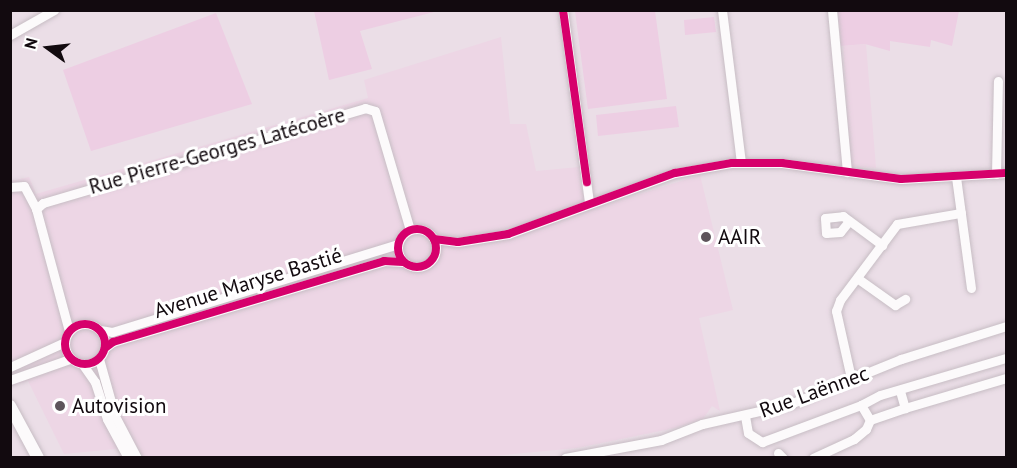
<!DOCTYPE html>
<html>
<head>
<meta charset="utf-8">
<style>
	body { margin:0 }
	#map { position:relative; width:1017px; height:468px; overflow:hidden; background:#ebdee7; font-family:"PT Sans",sans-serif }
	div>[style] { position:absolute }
	.built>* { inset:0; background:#edd6e5 }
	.green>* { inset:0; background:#edcee3 }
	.roads { filter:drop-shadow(0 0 2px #c7bdc4) drop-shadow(0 0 2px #c7bdc4) }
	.minor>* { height:9px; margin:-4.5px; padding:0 4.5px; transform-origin:4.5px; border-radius:4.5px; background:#fcfafb }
	.minor>.ring { margin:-4.5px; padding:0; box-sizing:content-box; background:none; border:9px solid #fcfafb; border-radius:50% }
	.major>* { height:12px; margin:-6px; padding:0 6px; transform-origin:6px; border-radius:6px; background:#fcfafb }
	.cycleway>* { height:8px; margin:-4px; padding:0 4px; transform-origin:4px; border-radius:4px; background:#d6006c }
	.cycleway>.ring { margin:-4px; padding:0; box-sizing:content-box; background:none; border:8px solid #d6006c; border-radius:50% }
	.dots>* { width:16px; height:16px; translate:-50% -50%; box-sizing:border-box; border:3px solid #fff; border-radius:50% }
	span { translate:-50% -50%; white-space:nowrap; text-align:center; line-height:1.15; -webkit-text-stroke:6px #fff; paint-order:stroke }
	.street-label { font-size:21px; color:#120a0f }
	.poi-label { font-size:21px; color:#120a0f }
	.left { translate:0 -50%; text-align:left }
	.frame { position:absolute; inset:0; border:12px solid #120a0f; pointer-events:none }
	.north { position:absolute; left:18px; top:18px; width:60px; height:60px; -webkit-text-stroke:4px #fff; paint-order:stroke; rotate:285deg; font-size:16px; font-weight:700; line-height:24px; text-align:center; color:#120a0f }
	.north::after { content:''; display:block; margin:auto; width:21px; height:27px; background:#120a0f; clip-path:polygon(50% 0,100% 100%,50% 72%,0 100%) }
</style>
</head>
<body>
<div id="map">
	<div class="built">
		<i style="clip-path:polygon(501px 37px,510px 124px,526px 124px,536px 171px,579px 167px,582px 192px,593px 209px,700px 175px,733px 310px,699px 318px,720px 411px,712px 406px,703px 419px,675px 428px,577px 448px,472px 458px,145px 458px,135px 447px,64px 454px,28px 381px,11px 386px,11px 181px,29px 177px,36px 194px,368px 98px,364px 80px)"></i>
		<i style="clip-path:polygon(866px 44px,876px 168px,851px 166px,843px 46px)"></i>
	</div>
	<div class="green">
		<i style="clip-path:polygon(314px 11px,314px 10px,438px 11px,360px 31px,372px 69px,329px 80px)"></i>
		<i style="clip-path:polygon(575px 11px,655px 11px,667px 99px,588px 109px)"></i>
		<i style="clip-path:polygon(838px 11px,957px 10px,959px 11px,952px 46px,931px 40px,930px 47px,890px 41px,890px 51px,865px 44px,841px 46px)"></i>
		<i style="clip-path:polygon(216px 13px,252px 104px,91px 151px,63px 70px)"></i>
		<i style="clip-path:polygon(714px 17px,716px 32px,685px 35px,684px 20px)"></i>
		<i style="clip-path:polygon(676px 106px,679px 127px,598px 136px,596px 115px)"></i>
	</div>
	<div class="roads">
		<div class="minor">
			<i style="left:563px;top:10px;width:194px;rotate:82.3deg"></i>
			<i style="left:722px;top:10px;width:153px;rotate:82.9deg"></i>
			<i style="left:832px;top:10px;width:163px;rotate:84.7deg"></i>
			<i style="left:10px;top:35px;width:51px;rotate:-29.6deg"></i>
			<i style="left:996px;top:174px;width:93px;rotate:-88.8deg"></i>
			<i style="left:956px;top:177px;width:112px;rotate:82.3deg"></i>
			<i style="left:10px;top:187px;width:14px;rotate:-4deg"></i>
			<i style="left:24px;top:186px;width:26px;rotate:62deg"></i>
			<i style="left:849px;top:221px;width:14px;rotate:129deg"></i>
			<i style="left:840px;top:232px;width:14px;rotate:176deg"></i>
			<i style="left:826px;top:233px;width:15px;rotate:-94deg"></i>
			<i style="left:825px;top:218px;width:18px;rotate:-6deg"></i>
			<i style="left:843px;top:216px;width:49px;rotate:36.6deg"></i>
			<i class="ring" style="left:398px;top:229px;width:29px;height:29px"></i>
			<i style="left:434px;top:239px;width:24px;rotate:7deg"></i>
			<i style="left:458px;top:242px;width:51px;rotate:-9.1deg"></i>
			<i style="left:508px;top:234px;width:178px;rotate:-20.1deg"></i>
			<i style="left:675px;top:173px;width:58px;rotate:-10deg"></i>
			<i style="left:732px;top:163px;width:50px"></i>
			<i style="left:782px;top:163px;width:120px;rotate:7.7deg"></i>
			<i style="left:901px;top:179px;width:105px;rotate:-3.3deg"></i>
			<i style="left:857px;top:278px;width:47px;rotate:35.4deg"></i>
			<i style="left:895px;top:305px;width:12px;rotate:-31deg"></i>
			<i class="ring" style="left:65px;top:324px;width:31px;height:31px"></i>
			<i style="left:100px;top:330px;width:12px;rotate:9deg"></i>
			<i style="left:112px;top:332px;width:299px;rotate:-17.1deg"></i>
			<i style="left:69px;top:331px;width:126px;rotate:-105.1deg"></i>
			<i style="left:36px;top:209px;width:9px;rotate:-41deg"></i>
			<i style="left:43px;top:203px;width:336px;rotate:-16.4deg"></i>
			<i style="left:365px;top:108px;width:10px;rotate:17deg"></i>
			<i style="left:375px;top:111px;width:124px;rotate:73.6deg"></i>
			<i style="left:105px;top:348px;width:10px;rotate:-37deg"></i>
			<i style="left:113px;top:342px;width:283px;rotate:-16.6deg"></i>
			<i style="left:384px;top:261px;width:19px;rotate:3deg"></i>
			<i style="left:99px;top:359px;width:59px;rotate:74.3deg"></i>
			<i style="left:115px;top:416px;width:47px;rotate:62.4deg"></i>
			<i style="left:83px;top:365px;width:21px;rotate:55deg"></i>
			<i style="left:95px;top:382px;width:39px;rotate:72deg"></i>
			<i style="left:107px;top:419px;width:44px;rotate:61.7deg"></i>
			<i style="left:10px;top:367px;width:60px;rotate:-24.4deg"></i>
			<i style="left:851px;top:378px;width:69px;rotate:-102.6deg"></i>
			<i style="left:836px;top:311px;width:12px;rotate:-70deg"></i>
			<i style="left:840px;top:300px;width:95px;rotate:-53.1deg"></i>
			<i style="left:897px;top:224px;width:65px;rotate:-9.8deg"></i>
			<i style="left:10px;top:380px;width:64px;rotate:-19.3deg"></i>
			<i style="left:900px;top:391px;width:18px;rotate:74deg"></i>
			<i style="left:905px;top:408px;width:105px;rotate:-16.5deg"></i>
			<i style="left:861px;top:405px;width:21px;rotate:-28deg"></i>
			<i style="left:880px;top:395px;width:131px;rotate:-16.4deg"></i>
			<i style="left:745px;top:416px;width:17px;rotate:80deg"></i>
			<i style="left:748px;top:433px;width:17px;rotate:33deg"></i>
			<i style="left:762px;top:442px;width:106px;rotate:-20.5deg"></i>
			<i style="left:861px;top:405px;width:17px;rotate:59deg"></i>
			<i style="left:870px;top:420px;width:10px;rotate:114deg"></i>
			<i style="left:866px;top:429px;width:16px;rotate:140deg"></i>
			<i style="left:854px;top:439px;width:45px;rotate:155.1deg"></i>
			<i style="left:870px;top:420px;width:37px;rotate:-19deg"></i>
			<i style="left:778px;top:453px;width:7px;rotate:45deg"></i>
			<i style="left:565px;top:458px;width:98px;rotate:-10.6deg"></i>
			<i style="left:661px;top:440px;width:44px;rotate:-21.3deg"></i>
			<i style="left:702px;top:424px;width:90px;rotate:-12.8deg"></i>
			<i style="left:790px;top:404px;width:120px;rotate:-22.1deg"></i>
			<i style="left:901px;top:359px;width:110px;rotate:-17.4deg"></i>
		</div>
		<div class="major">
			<i style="left:10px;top:406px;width:59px;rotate:61.7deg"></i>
		</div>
	</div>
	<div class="cycleway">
		<i style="left:563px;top:10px;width:174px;rotate:82.1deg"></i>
		<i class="ring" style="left:398px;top:229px;width:30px;height:30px"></i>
		<i style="left:434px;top:239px;width:24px;rotate:7deg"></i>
		<i style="left:458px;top:242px;width:51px;rotate:-9.1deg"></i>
		<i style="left:508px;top:234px;width:178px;rotate:-20.1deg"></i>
		<i style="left:675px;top:173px;width:58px;rotate:-10deg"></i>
		<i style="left:732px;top:163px;width:50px"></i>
		<i style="left:782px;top:163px;width:120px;rotate:7.7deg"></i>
		<i style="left:901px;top:179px;width:105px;rotate:-3.3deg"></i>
		<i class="ring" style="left:65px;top:324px;width:32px;height:32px"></i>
		<i style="left:105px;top:348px;width:10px;rotate:-37deg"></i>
		<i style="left:113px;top:342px;width:283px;rotate:-16.6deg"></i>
		<i style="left:384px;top:261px;width:19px;rotate:3deg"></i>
	</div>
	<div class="dots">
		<i style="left:706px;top:237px;background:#5e545b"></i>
		<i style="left:60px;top:406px;background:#5e545b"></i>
	</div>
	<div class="street-label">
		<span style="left:217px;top:151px;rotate:-16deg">Rue Pierre-Georges Latécoère</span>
		<span style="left:248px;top:283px;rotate:-17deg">Avenue Maryse Bastié</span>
		<span style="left:814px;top:392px;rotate:-20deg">Rue Laënnec</span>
	</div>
	<div class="poi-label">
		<span class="left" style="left:718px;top:237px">AAIR</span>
		<span class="left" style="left:72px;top:406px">Autovision</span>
	</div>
	<div class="frame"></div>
	<div class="north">N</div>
</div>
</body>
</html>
